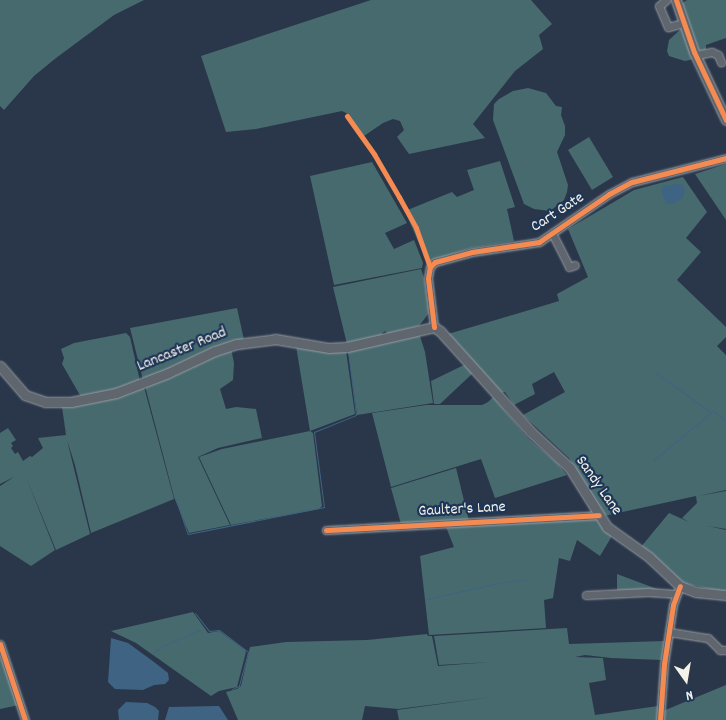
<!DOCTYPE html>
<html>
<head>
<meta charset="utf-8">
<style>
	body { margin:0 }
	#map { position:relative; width:726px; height:720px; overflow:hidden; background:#2a374a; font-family:Dekko,sans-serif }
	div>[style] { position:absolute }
	.green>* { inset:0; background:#476a6f }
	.water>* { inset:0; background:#3f6483 }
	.stream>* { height:1px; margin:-0.5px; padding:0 0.5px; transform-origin:0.5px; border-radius:0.5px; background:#3f6483 }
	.roads { filter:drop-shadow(0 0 1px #979ca3) drop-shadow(0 0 1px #979ca3) }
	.minor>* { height:7px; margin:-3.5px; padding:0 3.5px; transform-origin:3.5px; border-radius:3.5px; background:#60666e }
	.major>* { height:9px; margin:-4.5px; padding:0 4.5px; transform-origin:4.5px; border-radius:4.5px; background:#60666e }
	.cycleway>* { height:5px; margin:-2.5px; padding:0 2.5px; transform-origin:2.5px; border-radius:2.5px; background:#f68b52 }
	span { translate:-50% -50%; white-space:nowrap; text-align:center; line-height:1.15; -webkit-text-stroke:4.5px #1d3557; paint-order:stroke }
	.street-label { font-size:16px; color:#f4f1e8 }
	.north { position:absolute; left:661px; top:655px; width:50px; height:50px; -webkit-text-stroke:4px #1d3557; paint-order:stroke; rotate:167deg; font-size:14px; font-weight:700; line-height:20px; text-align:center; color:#f4f1e8 }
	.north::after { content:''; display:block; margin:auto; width:18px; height:22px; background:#f4f1e8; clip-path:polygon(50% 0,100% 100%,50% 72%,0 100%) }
</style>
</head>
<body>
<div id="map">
	<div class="green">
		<i style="clip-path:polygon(0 0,144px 0,114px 15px,56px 58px,34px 76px,4px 110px,0 106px)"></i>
		<i style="clip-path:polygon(371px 0,531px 0,552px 24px,539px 35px,543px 49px,515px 71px,473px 124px,485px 138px,409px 154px,397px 137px,404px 130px,400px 121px,393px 119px,383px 123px,361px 138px,348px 114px,342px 111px,256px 129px,226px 132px,201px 56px)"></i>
		<i style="clip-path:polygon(687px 0,726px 0,726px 38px,706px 45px,706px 50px,696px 51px,681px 4px)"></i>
		<i style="clip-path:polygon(683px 27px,694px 59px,685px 61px,675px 58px,669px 56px,667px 51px,669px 40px)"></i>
		<i style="clip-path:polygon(528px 88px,546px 93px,556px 106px,562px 107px,561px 115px,565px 126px,565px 135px,557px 152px,568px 185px,567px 192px,564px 200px,550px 211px,534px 209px,524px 204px,493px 120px,494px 104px,499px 99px,513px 91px)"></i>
		<i style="clip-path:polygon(589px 137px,613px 177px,592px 190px,568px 150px)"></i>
		<i style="clip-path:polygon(500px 161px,515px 207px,507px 209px,514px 241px,471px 248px,427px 262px,405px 211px,452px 192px,457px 197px,474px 190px,467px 170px)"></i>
		<i style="clip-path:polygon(372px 162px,407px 223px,385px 233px,394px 249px,414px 240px,423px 263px,422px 268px,334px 285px,310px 176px)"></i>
		<i style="clip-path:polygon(726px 164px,726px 220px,695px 174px)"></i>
		<i style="clip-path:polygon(683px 177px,707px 212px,686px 238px,701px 252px,677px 280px,726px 327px,726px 337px,717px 346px,726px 355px,726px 490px,698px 496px,726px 491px,726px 529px,708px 526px,726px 530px,726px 593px,683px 583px,640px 548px,669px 513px,689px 522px,682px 518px,697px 503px,696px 496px,604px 516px,569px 458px,523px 415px,565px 392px,554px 372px,532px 384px,535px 394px,514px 405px,505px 392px,498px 393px,448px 334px,516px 314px,530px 335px,516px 314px,559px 301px,557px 294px,588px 277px,568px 229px,634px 190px)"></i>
		<i style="clip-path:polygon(421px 269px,424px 278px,429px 313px,419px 326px,388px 334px,385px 331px,382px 333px,383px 336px,347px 344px,333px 287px)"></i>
		<i style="clip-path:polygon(237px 308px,244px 340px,143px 380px,130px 328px)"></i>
		<i style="clip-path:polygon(126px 333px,130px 337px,140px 381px,121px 389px,81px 397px,62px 364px,64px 358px,61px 349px,74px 343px)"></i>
		<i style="clip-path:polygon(419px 333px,425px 352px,433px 403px,357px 415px,348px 350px)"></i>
		<i style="clip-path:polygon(296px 346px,346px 351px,355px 414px,310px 431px,313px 433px,322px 506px,319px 509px,231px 525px,199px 457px,222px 449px,310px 431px)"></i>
		<i style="clip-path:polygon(231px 348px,234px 363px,233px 380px,220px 389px,226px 409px,236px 407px,256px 409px,262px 438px,218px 448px,198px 457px,230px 525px,189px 533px,174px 497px,145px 386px)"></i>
		<i style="clip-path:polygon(466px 364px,473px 373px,440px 404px,434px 404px,431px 381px)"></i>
		<i style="clip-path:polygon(144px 387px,174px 499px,91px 533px,75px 465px,67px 440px,90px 534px,56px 550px,26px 477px,55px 550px,31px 566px,0 546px,0 486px,14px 477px,0 484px,0 433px,8px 428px,16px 440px,11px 443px,13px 446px,11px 448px,15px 454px,18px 452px,23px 461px,30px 456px,32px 457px,43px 448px,38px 438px,66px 435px,62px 407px,116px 397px)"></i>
		<i style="clip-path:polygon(493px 397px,528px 438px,558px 464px,567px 475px,495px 498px,481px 459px,391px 487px,372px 413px,426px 405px,482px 405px,488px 402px)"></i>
		<i style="clip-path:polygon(456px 468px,469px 521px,401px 524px,391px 488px)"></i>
		<i style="clip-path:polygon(595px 517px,612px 536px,600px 556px,577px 540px,570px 561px,559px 558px,553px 598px,544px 600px,546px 628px,429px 635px,420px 556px,454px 547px,446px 527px)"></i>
		<i style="clip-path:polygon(617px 574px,657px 589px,658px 591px,617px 590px)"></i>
		<i style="clip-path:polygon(193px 612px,208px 633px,219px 631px,245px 650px,246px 652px,237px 687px,219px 691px,211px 696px,136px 643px,111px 631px)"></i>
		<i style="clip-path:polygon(567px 628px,569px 644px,664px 641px,662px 660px,611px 658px,585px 655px,575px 657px,603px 658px,606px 680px,589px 683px,595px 715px,658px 706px,658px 720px,399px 720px,397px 710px,493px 697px,398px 709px,365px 706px,362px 720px,238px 720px,226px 692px,237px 689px,241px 686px,250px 647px,286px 642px,367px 640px,427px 634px,428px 636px,432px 636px,438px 666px,491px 662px,439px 665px,434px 636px)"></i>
		<i style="clip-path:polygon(0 654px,19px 705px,0 709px)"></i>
		<i style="clip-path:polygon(726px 685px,726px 720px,662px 720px,663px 711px)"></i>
	</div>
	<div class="water">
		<i style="clip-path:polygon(678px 184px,683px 185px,685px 191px,683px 198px,672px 204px,666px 204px,661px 190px,664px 186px)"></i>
		<i style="clip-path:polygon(111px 638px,128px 643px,154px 662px,168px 673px,169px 680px,165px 684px,154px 685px,143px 690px,115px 689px,108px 682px)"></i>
		<i style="clip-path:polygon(126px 702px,147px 703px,155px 707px,159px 711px,158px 720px,119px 720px,118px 710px)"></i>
		<i style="clip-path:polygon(219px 706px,228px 720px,165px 720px,169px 707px)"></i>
	</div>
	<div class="stream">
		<i style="left:656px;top:373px;width:67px;rotate:35.8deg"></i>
		<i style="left:710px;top:412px;width:3px;rotate:-18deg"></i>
		<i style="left:713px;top:411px;width:16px;rotate:38deg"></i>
		<i style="left:654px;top:460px;width:73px;rotate:-40deg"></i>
		<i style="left:176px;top:500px;width:36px;rotate:71deg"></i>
		<i style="left:188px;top:534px;width:139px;rotate:-11.2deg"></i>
		<i style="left:324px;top:507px;width:76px;rotate:-97.6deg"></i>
		<i style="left:314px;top:432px;width:45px;rotate:-22deg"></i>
		<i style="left:356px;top:415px;width:64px;rotate:-97.2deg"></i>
		<i style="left:426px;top:599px;width:84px;rotate:-12.4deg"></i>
		<i style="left:508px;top:581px;width:17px;rotate:-3deg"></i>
		<i style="left:195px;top:613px;width:23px;rotate:52deg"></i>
		<i style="left:209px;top:631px;width:10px;rotate:-6deg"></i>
		<i style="left:219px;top:630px;width:36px;rotate:37deg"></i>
		<i style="left:248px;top:652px;width:35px;rotate:105deg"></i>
		<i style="left:239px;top:686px;width:8px;rotate:157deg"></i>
		<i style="left:153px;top:653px;width:11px;rotate:-38deg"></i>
		<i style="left:162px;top:646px;width:41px;rotate:-22.8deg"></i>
	</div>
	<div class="roads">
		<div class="minor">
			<i style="left:666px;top:0;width:9px;rotate:139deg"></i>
			<i style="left:659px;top:6px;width:23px;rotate:67deg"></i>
			<i style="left:668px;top:27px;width:16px;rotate:-14deg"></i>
			<i style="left:696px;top:55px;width:16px;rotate:-11deg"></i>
			<i style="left:712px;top:52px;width:7px;rotate:27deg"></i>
			<i style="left:718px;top:55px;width:8px;rotate:67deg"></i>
			<i style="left:552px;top:233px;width:38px;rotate:63deg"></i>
			<i style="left:569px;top:267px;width:6px;rotate:-18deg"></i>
			<i style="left:434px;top:327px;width:49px;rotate:-97deg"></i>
			<i style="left:428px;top:278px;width:11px;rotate:-80deg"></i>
			<i style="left:430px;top:267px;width:7px;rotate:-45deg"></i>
			<i style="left:435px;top:262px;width:38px;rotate:-15deg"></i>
			<i style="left:472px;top:252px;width:68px;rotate:-8.5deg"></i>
			<i style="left:539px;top:242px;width:85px;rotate:-34.4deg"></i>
			<i style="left:609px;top:194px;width:26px;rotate:-28deg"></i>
			<i style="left:632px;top:182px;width:97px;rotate:-14.3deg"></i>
			<i style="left:326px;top:530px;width:273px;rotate:-3.1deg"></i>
			<i style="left:586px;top:595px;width:62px;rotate:-2.8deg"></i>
			<i style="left:648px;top:592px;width:27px;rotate:4deg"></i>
			<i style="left:669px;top:632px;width:39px;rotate:9deg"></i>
			<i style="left:708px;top:638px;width:17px;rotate:45deg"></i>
			<i style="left:720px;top:650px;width:6px"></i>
			<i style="left:0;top:644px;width:80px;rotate:71.8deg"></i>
			<i style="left:660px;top:720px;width:56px;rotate:-85.9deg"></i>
			<i style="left:664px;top:664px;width:60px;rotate:-81.3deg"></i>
			<i style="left:673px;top:605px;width:20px;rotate:-70deg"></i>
		</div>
		<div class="major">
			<i style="left:676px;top:0;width:55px;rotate:70.9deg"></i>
			<i style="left:694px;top:52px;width:75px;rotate:64.8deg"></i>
			<i style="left:0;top:366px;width:38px;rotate:49deg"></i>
			<i style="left:25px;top:395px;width:21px;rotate:19deg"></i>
			<i style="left:45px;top:402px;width:26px"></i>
			<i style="left:71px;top:402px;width:46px;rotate:-11.3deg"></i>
			<i style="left:116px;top:393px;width:56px;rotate:-21deg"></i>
			<i style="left:168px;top:373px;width:52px;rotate:-25.1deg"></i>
			<i style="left:215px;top:351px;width:23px;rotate:-18deg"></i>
			<i style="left:237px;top:344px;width:38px;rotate:-7deg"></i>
			<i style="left:275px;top:339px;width:55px;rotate:9.5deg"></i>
			<i style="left:329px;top:348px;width:18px;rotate:-3deg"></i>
			<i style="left:347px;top:347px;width:89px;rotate:-12.9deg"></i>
			<i style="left:434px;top:327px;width:7px;rotate:34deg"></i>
			<i style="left:440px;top:331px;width:136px;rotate:48deg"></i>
			<i style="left:531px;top:432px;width:53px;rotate:42.7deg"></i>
			<i style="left:570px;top:468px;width:70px;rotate:57.9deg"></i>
			<i style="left:607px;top:527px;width:52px;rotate:35.5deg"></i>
			<i style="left:649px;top:557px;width:42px;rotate:43.1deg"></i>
			<i style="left:680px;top:586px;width:17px;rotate:21deg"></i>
			<i style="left:696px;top:592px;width:30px;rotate:6deg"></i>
		</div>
	</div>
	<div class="cycleway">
		<i style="left:676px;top:0;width:55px;rotate:70.9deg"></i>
		<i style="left:694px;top:52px;width:75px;rotate:64.8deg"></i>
		<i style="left:347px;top:116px;width:47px;rotate:54.6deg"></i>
		<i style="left:374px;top:154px;width:50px;rotate:59.8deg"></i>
		<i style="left:399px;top:197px;width:35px;rotate:61deg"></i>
		<i style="left:416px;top:228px;width:41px;rotate:70.3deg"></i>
		<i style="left:434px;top:327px;width:49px;rotate:-97deg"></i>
		<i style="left:428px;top:278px;width:11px;rotate:-80deg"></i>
		<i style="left:430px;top:267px;width:7px;rotate:-45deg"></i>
		<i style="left:435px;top:262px;width:38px;rotate:-15deg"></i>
		<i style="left:472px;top:252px;width:68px;rotate:-8.5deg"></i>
		<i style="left:539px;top:242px;width:85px;rotate:-34.4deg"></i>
		<i style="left:609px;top:194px;width:26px;rotate:-28deg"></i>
		<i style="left:632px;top:182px;width:97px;rotate:-14.3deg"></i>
		<i style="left:326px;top:530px;width:273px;rotate:-3.1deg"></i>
		<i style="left:0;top:644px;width:80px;rotate:71.8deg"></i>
		<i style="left:660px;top:720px;width:56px;rotate:-85.9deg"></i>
		<i style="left:664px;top:664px;width:60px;rotate:-81.3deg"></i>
		<i style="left:673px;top:605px;width:20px;rotate:-70deg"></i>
	</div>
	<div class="street-label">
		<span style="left:558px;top:213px;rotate:-33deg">Cart Gate</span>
		<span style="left:182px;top:350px;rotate:-22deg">Lancaster Road</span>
		<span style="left:598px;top:486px;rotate:55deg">Sandy Lane</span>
		<span style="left:462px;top:510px;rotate:-3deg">Gaulter's Lane</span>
	</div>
	<div class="north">N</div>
</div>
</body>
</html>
